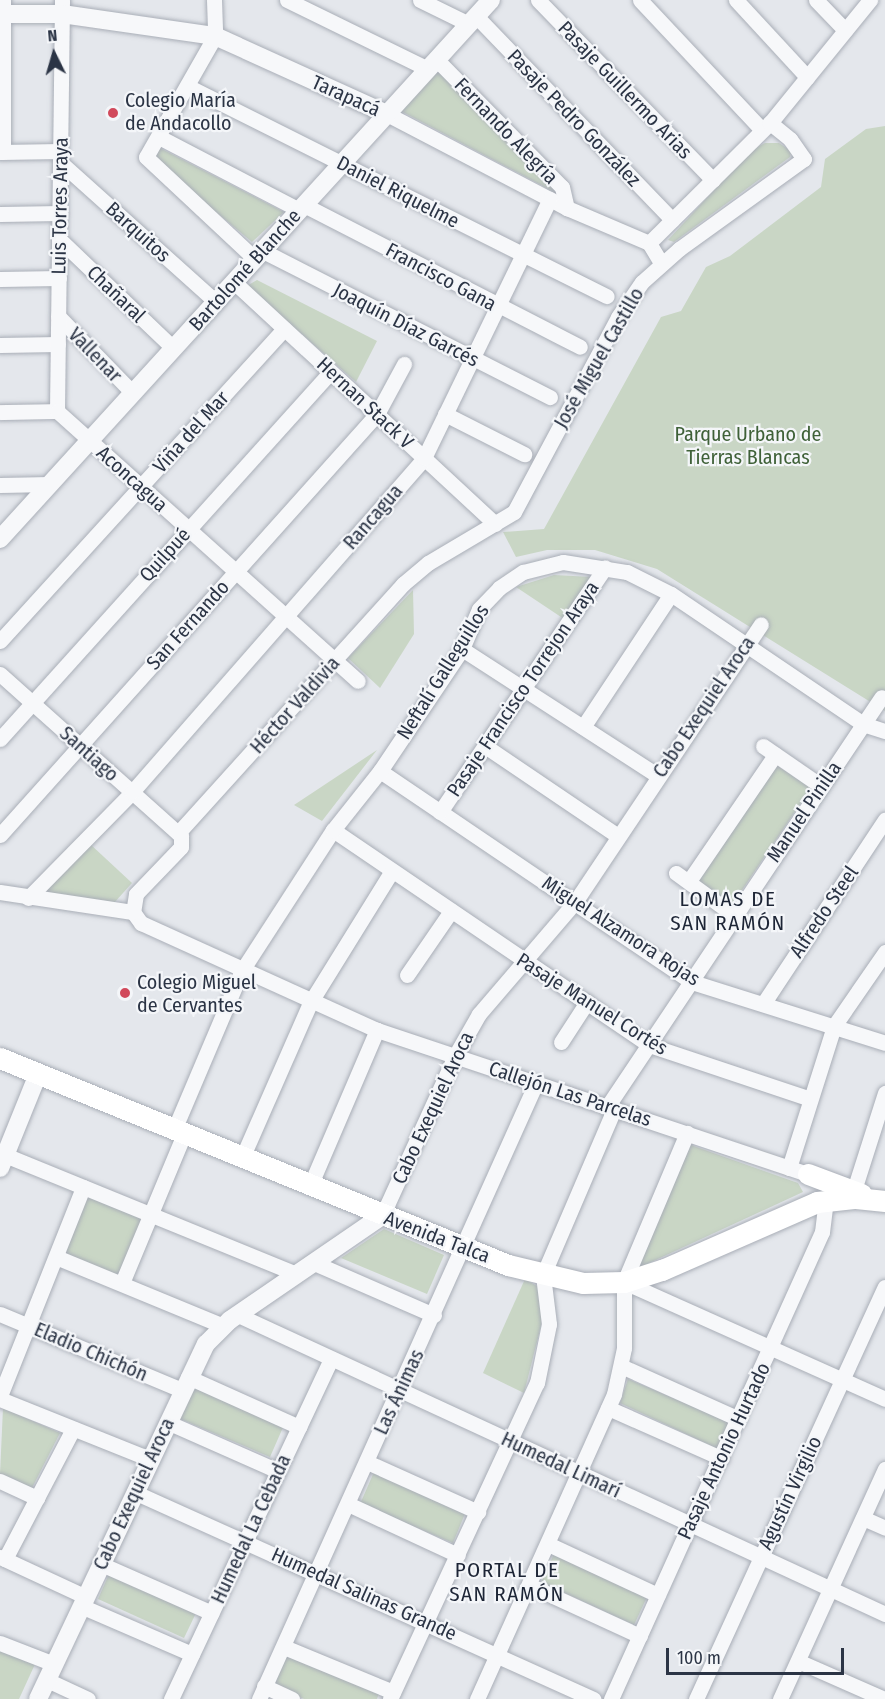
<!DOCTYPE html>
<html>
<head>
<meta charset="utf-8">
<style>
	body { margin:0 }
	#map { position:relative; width:885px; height:1699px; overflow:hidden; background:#e4e7ec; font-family:"Fira Sans Condensed",sans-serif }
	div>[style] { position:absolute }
	.green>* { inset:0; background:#c9d6c5 }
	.roads { filter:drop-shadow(0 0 2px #a9aeb7) drop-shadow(0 0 2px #a9aeb7) }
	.minor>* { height:15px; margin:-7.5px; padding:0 7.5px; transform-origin:7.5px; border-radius:7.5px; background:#f7f8fa }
	.tertiary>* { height:18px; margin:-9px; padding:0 9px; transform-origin:9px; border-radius:9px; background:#f7f8fa }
	.secondary>* { height:21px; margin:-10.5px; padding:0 10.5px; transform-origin:10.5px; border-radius:10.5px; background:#fff }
	.dots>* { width:16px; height:16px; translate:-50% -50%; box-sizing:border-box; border:3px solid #f4f6f9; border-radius:50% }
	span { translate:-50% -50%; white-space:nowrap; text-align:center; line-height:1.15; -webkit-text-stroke:4.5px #f4f6f9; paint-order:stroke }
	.street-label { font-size:20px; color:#2b3445 }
	.poi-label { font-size:20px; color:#2b3445 }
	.left { translate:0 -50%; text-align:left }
	.park-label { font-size:20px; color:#3f6138 }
	.neighbourhood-label { font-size:21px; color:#1d2536; letter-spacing:1.5px }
	.north { position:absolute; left:24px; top:24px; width:60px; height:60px; -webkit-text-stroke:4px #f4f6f9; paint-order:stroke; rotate:355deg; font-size:16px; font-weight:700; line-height:24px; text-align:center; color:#2b3445 }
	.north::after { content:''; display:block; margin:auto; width:21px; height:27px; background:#2b3445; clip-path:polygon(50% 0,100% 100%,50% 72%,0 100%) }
	.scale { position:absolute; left:666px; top:1648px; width:178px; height:27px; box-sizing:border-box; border:3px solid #2b3445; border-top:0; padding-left:8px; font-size:18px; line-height:21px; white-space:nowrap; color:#2b3445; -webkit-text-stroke:4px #f4f6f9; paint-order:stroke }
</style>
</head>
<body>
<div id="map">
	<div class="green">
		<i style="clip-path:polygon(436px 68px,554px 186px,556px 193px,399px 110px)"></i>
		<i style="clip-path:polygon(885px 126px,885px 711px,657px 569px,595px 550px,547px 550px,516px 557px,503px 532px,544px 529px,661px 317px,681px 311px,706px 267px,730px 256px,821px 187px,825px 159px,866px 129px)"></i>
		<i style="clip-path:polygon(765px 143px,779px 143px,791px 151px,790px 157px,674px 242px,668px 240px,750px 151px)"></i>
		<i style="clip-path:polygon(158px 147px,284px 212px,252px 242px,150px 157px)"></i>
		<i style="clip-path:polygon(257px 280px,377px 341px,356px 382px,247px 286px)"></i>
		<i style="clip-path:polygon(554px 575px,592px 577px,564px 619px,516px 587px)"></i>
		<i style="clip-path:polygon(413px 590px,414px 634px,380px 688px,348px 658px)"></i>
		<i style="clip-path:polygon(377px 750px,322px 821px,294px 805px)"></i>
		<i style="clip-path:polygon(775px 764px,811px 788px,732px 905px,695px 880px)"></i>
		<i style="clip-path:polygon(90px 844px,132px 883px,114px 903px,39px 895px)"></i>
		<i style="clip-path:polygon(691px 1145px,798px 1183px,803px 1192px,634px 1270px)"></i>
		<i style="clip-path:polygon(87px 1196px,144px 1220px,119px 1277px,62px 1253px)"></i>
		<i style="clip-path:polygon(384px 1229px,444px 1255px,427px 1294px,341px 1258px)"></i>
		<i style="clip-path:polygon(525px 1279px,542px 1289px,542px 1322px,524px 1393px,483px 1373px)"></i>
		<i style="clip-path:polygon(628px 1379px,730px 1422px,718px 1449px,620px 1403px)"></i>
		<i style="clip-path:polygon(191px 1386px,284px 1425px,270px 1457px,178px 1418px)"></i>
		<i style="clip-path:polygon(3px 1408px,60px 1433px,32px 1488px,0 1474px)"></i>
		<i style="clip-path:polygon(374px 1472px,466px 1511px,453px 1543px,360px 1504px)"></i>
		<i style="clip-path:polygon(554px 1554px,647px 1597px,634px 1625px,541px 1582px)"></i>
		<i style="clip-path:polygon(109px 1574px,196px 1613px,184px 1638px,98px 1599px)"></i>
		<i style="clip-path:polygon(0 1647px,36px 1662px,19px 1699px,0 1699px)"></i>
		<i style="clip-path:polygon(287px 1654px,379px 1693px,377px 1699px,304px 1699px,273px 1686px)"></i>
	</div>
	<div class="roads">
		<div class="minor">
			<i style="left:3px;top:0;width:152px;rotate:90deg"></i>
			<i style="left:214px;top:0;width:36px;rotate:88deg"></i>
			<i style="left:215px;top:36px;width:139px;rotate:119.7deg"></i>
			<i style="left:146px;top:157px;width:149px;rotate:43.1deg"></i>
			<i style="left:287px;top:0;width:157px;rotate:26.1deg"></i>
			<i style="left:420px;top:0;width:55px;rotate:26.1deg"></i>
			<i style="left:538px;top:0;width:251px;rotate:45.8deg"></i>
			<i style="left:640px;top:0;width:178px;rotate:46.8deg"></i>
			<i style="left:736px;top:0;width:105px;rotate:47.3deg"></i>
			<i style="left:816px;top:0;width:42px;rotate:46deg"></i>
			<i style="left:476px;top:16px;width:283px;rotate:46.1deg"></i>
			<i style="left:437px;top:60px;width:178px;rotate:45.5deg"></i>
			<i style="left:562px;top:187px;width:22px;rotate:77deg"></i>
			<i style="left:189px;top:87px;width:467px;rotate:26.6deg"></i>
			<i style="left:387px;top:114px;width:203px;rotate:27.6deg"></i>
			<i style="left:567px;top:208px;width:89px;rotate:23.1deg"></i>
			<i style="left:649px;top:243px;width:23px;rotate:59deg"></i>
			<i style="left:159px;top:137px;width:158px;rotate:27.5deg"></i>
			<i style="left:0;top:152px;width:60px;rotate:-1deg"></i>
			<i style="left:60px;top:162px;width:210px;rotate:41.9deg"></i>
			<i style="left:304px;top:205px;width:310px;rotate:27.2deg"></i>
			<i style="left:0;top:214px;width:60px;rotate:-1deg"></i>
			<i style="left:59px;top:239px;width:158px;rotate:43.7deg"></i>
			<i style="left:649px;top:243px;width:170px;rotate:-44.8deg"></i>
			<i style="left:770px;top:123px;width:159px;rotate:-50.9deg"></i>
			<i style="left:263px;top:251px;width:322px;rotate:27deg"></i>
			<i style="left:0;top:279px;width:59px;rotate:-1deg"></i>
			<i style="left:234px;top:282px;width:356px;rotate:42.8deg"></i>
			<i style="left:58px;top:316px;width:107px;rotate:45.8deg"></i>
			<i style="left:0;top:345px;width:58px;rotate:-1deg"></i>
			<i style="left:57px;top:411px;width:411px;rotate:-89.3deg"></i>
			<i style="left:0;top:412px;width:57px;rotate:-1deg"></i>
			<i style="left:57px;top:411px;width:404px;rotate:41.9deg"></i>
			<i style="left:445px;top:414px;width:89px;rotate:26.9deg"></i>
			<i style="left:0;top:485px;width:50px;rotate:-1.1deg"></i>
			<i style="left:0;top:641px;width:422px;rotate:-47.7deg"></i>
			<i style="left:462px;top:649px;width:234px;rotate:32.9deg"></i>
			<i style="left:0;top:674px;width:243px;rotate:41.8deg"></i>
			<i style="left:181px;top:836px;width:11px;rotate:90deg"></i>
			<i style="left:181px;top:847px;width:65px;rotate:133.8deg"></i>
			<i style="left:136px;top:894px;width:18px;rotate:99deg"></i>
			<i style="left:133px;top:912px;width:14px;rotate:54deg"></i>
			<i style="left:141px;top:923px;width:259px;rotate:24.4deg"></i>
			<i style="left:377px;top:1030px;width:454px;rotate:18.5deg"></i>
			<i style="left:583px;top:727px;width:159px;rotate:-56.5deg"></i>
			<i style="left:0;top:739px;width:494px;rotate:-48deg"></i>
			<i style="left:485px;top:746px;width:161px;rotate:34.1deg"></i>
			<i style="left:763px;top:746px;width:70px;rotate:34.6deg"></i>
			<i style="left:380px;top:771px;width:377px;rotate:34.1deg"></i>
			<i style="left:692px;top:982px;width:202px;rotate:17.5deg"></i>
			<i style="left:440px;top:812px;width:295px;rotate:-56deg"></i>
			<i style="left:333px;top:830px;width:382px;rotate:34.2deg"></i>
			<i style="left:649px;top:1045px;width:170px;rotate:18.5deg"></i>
			<i style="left:178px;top:833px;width:336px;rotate:-47.9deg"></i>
			<i style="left:403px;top:584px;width:33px;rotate:-40deg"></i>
			<i style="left:428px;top:563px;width:100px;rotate:-30.7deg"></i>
			<i style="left:514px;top:512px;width:221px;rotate:-61.9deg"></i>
			<i style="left:618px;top:317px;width:42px;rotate:-55.6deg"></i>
			<i style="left:642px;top:282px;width:50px;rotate:-41.7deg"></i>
			<i style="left:679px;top:249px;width:154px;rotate:-35.8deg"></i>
			<i style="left:804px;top:159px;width:24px;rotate:-125deg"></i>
			<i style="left:790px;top:139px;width:26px;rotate:-141deg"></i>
			<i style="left:0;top:835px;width:565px;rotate:-48.16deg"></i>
			<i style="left:377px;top:414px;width:57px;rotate:-61.6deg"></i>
			<i style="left:676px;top:873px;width:73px;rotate:36.1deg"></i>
			<i style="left:689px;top:881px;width:153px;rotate:-55.7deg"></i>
			<i style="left:0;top:892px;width:134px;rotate:8.6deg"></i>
			<i style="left:28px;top:898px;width:148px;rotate:-45.5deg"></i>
			<i style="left:132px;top:792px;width:444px;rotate:-48.8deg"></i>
			<i style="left:424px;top:458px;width:288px;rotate:-64.1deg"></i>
			<i style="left:407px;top:975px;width:78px;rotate:-55.5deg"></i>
			<i style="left:763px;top:1004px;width:221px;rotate:-56.5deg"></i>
			<i style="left:561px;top:1042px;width:48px;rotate:-57deg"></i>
			<i style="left:607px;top:1107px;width:493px;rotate:-56.2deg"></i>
			<i style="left:174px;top:1130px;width:172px;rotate:-67deg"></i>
			<i style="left:241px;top:972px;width:169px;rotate:-57.1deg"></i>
			<i style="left:333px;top:830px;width:75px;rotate:-51.5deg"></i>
			<i style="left:380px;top:771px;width:147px;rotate:-56.1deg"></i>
			<i style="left:462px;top:649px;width:43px;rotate:-67deg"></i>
			<i style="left:479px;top:609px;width:29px;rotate:-46deg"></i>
			<i style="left:499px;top:588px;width:29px;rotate:-34deg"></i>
			<i style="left:523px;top:572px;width:41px;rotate:-14deg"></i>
			<i style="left:563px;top:562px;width:65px;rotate:8.9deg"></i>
			<i style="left:627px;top:572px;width:49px;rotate:26.6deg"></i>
			<i style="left:671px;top:594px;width:232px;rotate:34.1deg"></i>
			<i style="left:863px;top:724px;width:23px;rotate:18deg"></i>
			<i style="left:0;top:1153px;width:320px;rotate:22.2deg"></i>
			<i style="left:242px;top:1158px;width:169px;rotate:-66.3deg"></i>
			<i style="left:310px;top:1003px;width:155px;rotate:-58.2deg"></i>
			<i style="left:789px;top:1168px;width:149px;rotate:-72.4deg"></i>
			<i style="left:834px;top:1026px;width:90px;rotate:-55.4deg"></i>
			<i style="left:310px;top:1186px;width:170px;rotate:-66.8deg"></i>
			<i style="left:854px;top:1190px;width:102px;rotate:-72.3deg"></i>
			<i style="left:382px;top:1216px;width:176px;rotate:-65.5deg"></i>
			<i style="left:455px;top:1056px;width:48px;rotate:-60.3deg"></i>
			<i style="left:479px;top:1014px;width:148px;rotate:-49.4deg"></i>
			<i style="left:575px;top:902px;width:334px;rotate:-56.2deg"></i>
			<i style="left:56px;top:1257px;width:181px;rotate:22.4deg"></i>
			<i style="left:312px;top:1262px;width:133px;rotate:23.5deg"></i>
			<i style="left:624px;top:1282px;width:286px;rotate:24.1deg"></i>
			<i style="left:122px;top:1283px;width:161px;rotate:-67.4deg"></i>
			<i style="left:0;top:1314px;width:197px;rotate:22.7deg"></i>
			<i style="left:238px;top:1315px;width:713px;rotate:24.8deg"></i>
			<i style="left:621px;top:1366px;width:129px;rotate:24.2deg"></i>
			<i style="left:188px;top:1377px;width:122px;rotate:24.2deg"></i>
			<i style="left:0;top:1396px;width:225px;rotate:-68.3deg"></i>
			<i style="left:0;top:1399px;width:162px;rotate:21.8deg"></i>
			<i style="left:608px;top:1408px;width:124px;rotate:23.9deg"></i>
			<i style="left:167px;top:1422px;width:121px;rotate:23.8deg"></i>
			<i style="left:367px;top:1462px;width:122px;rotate:24.2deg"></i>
			<i style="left:0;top:1481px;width:41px;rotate:24.7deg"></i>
			<i style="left:134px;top:1492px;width:504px;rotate:24.27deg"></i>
			<i style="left:348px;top:1504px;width:121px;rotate:24.9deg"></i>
			<i style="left:863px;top:1518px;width:24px;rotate:24deg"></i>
			<i style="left:548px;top:1544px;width:121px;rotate:24.9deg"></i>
			<i style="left:0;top:1557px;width:95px;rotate:24.9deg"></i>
			<i style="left:5px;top:1559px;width:147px;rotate:-62.4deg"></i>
			<i style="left:101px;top:1564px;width:121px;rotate:23.8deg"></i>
			<i style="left:529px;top:1585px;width:122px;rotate:24.7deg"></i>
			<i style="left:81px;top:1606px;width:121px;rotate:23.4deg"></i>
			<i style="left:0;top:1643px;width:58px;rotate:21.3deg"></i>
			<i style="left:284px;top:1647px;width:118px;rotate:22.4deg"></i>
			<i style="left:798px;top:1661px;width:94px;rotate:23.8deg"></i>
			<i style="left:47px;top:1680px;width:45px;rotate:24.9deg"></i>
			<i style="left:264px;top:1686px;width:31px;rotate:25deg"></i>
			<i style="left:171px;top:1699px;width:376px;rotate:-64.8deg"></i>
			<i style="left:259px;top:1699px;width:675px;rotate:-65.79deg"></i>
			<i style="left:390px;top:1699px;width:349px;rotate:-65.1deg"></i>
			<i style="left:537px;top:1383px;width:60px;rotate:-78.5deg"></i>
			<i style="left:549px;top:1324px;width:49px;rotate:-97deg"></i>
			<i style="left:543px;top:1275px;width:181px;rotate:-66.8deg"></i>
			<i style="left:477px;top:1699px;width:334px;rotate:-65.8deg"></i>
			<i style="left:614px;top:1394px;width:47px;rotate:-77.7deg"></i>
			<i style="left:624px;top:1348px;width:66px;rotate:-90deg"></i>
			<i style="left:624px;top:1282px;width:162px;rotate:-67.1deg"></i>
			<i style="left:611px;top:1699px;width:512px;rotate:-65.69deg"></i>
			<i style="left:822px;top:1232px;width:32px;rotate:-83deg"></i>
			<i style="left:696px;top:1699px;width:453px;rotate:-65.4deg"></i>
			<i style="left:780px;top:1699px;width:253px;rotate:-65.5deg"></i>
		</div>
		<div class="tertiary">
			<i style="left:0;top:14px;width:62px"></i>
			<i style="left:62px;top:14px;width:155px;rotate:8.2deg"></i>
			<i style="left:215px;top:36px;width:189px;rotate:24.4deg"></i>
			<i style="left:0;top:539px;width:729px;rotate:-47.67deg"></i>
			<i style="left:0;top:1168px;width:101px;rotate:-68deg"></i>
			<i style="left:38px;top:1699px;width:393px;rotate:-64.7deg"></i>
			<i style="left:206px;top:1344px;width:34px;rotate:-45deg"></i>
			<i style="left:230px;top:1320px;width:184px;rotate:-34.4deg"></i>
		</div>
		<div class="secondary">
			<i style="left:0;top:1058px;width:549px;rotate:22.17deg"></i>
			<i style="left:508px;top:1265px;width:77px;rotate:13.5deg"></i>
			<i style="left:583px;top:1283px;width:41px;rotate:-1.4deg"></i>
			<i style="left:624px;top:1282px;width:40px;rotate:-18deg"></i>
			<i style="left:662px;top:1270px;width:169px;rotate:-23.7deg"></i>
			<i style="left:817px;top:1202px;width:39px;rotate:-6deg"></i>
			<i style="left:856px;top:1198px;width:29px;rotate:6deg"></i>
			<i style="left:808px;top:1174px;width:57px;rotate:20.7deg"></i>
		</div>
	</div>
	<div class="dots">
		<i style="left:113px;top:113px;background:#d1495b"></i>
		<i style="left:125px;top:993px;background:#d1495b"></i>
	</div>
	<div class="street-label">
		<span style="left:625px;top:90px;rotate:46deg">Pasaje Guillermo Arias</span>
		<span style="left:346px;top:96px;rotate:24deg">Tarapacá</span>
		<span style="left:574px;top:118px;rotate:46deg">Pasaje Pedro González</span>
		<span style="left:506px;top:131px;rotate:46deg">Fernando Alegría</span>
		<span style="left:398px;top:192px;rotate:27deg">Daniel Riquelme</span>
		<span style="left:60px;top:206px;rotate:-89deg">Luis Torres Araya</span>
		<span style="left:138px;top:232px;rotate:42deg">Barquitos</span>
		<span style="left:245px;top:270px;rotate:-48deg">Bartolomé Blanche</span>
		<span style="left:441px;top:277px;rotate:28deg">Francisco Gana</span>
		<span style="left:116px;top:294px;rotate:44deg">Chañaral</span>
		<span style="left:406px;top:325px;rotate:27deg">Joaquín Díaz Garcés</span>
		<span style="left:95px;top:355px;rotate:46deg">Vallenar</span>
		<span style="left:599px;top:358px;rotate:-60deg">José Miguel Castillo</span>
		<span style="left:365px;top:403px;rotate:43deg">Hernan Stack V</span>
		<span style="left:191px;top:432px;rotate:-48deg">Viña del Mar</span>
		<span style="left:132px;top:479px;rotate:42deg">Aconcagua</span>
		<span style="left:373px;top:517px;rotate:-49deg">Rancagua</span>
		<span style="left:165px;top:555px;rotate:-48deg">Quilpué</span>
		<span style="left:188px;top:625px;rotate:-48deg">San Fernando</span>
		<span style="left:443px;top:672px;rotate:-58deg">Neftalí Galleguillos</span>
		<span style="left:523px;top:689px;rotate:-56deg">Pasaje Francisco Torrejon Araya</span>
		<span style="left:295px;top:705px;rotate:-48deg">Héctor Valdivia</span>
		<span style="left:704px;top:707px;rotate:-56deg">Cabo Exequiel Aroca</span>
		<span style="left:89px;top:754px;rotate:42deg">Santiago</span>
		<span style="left:804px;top:812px;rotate:-56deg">Manuel Pinilla</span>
		<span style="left:824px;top:912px;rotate:-56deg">Alfredo Steel</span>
		<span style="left:621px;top:931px;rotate:33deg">Miguel Alzamora Rojas</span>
		<span style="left:592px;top:1004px;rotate:32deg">Pasaje Manuel Cortés</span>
		<span style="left:570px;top:1094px;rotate:18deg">Callejón Las Parcelas</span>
		<span style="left:433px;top:1108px;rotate:-65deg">Cabo Exequiel Aroca</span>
		<span style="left:437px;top:1237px;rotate:21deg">Avenida Talca</span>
		<span style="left:91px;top:1352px;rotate:23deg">Eladio Chichón</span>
		<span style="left:399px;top:1392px;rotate:-65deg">Las Ánimas</span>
		<span style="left:724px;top:1451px;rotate:-65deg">Pasaje Antonio Hurtado</span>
		<span style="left:561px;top:1465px;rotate:25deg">Humedal Limarí</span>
		<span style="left:790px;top:1493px;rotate:-65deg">Agustín Virgilio</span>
		<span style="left:134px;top:1494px;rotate:-65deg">Cabo Exequiel Aroca</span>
		<span style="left:251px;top:1529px;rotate:-65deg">Humedal La Cebada</span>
		<span style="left:364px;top:1594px;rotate:24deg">Humedal Salinas Grande</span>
	</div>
	<div class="poi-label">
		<span class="left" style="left:125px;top:112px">Colegio María<br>de Andacollo</span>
		<span class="left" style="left:137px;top:994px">Colegio Miguel<br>de Cervantes</span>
	</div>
	<div class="park-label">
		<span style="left:748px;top:446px">Parque Urbano de<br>Tierras Blancas</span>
	</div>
	<div class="neighbourhood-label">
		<span style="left:728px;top:911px">LOMAS DE<br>SAN RAMÓN</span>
		<span style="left:507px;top:1582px">PORTAL DE<br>SAN RAMÓN</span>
	</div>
	<div class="north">N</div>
	<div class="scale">100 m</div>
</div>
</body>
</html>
